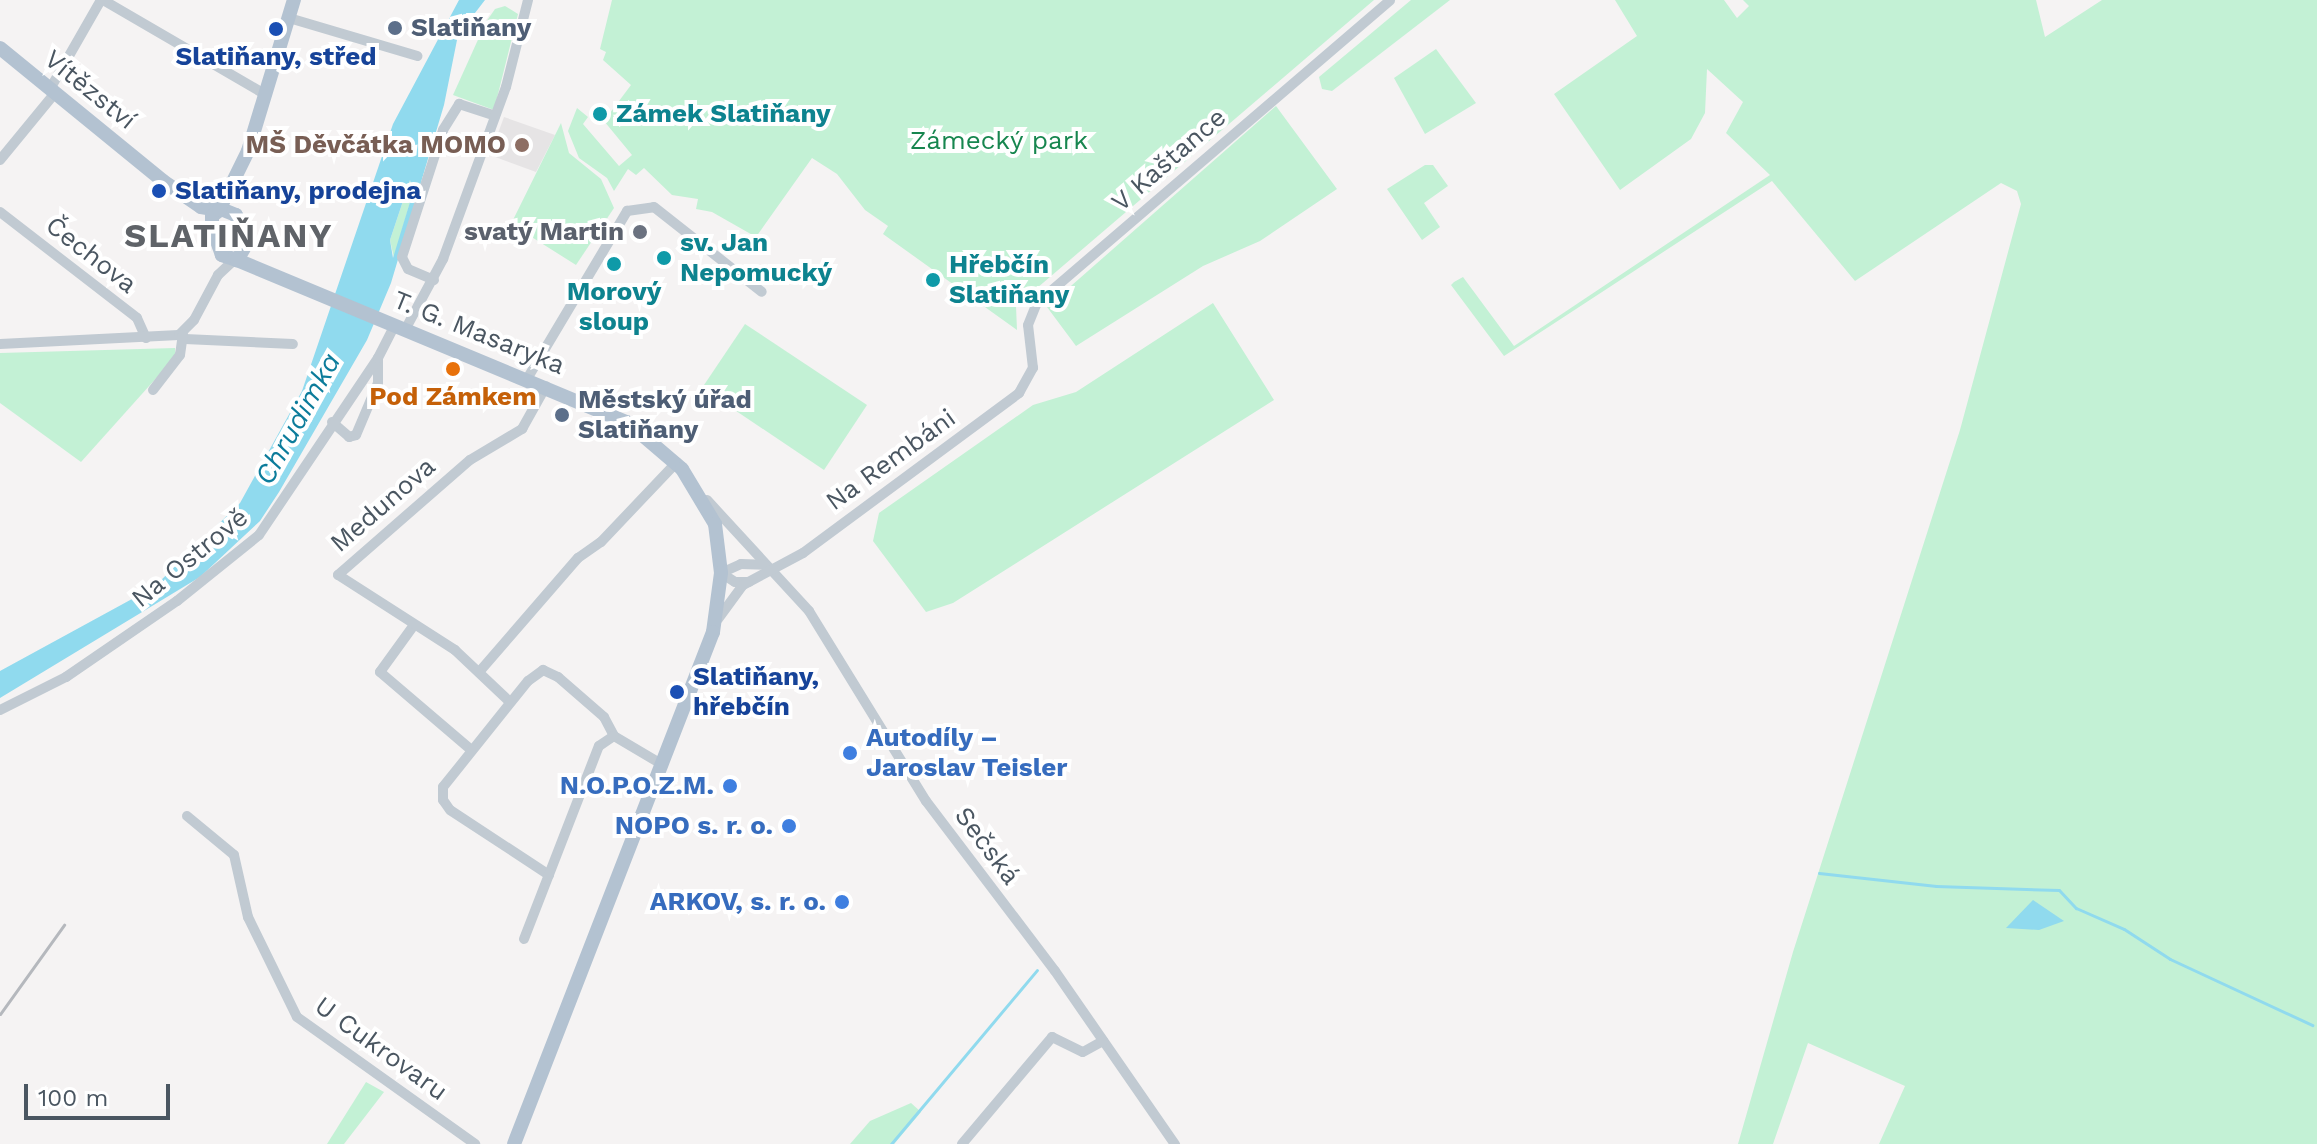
<!DOCTYPE html>
<html>
<head>
<meta charset="utf-8">
<style>
	body { margin:0 }
	#map { position:relative; width:2317px; height:1144px; overflow:hidden; background:#f5f3f3; font-family:"Work Sans",sans-serif }
	div>[style] { position:absolute }
	.education>* { inset:0; background:#e6e4e5 }
	.green>* { inset:0; background:#c3f1d5 }
	.water>* { inset:0; background:#90daee }
	.stream>* { height:3px; margin:-1.5px; padding:0 1.5px; transform-origin:1.5px; border-radius:1.5px; background:#90daee }
	.minor>* { height:10px; margin:-5px; padding:0 5px; transform-origin:5px; border-radius:5px; background:#c1cad2 }
	.major>* { height:14px; margin:-7px; padding:0 7px; transform-origin:7px; border-radius:7px; background:#b3c2d1 }
	.rail>* { height:3px; margin:-1.5px; padding:0 1.5px; transform-origin:1.5px; border-radius:1.5px; background:#b5b8bd }
	.dots>* { width:22px; height:22px; translate:-50% -50%; box-sizing:border-box; border:4px solid #fff; border-radius:50% }
	span { translate:-50% -50%; white-space:nowrap; text-align:center; line-height:1.15; -webkit-text-stroke:8px #fff; paint-order:stroke }
	.service-label { font-size:26px; color:#4e5e75; font-weight:700 }
	.left { translate:0 -50%; text-align:left }
	.transit-label { font-size:26px; color:#164399; font-weight:700 }
	.street-label { font-size:26px; color:#4a5661 }
	.culture-label { font-size:26px; color:#0d838f; font-weight:700 }
	.park-label { font-size:26px; color:#17864f }
	.education-label { font-size:26px; color:#785e54; font-weight:700 }
	.right { translate:-100% -50%; text-align:right }
	.worship-label { font-size:26px; color:#5b616d; font-weight:700 }
	.food-label { font-size:26px; color:#c56008; font-weight:700 }
	.shop-label { font-size:26px; color:#366cbe; font-weight:700 }
	.water-label { font-size:28px; color:#0c7c9b; font-style:italic }
	.district-label { font-size:34px; color:#5f6368; font-weight:700; letter-spacing:2px }
	.scale { position:absolute; left:24px; top:1084px; width:146px; height:36px; box-sizing:border-box; border:4px solid #4a5661; border-top:0; padding-left:10px; font-size:24px; line-height:28px; white-space:nowrap; color:#4a5661; -webkit-text-stroke:6px #fff; paint-order:stroke }
</style>
</head>
<body>
<div id="map">
	<div class="education">
		<i style="clip-path:polygon(504px 117px,555px 135px,536px 172px,490px 155px)"></i>
	</div>
	<div class="green">
		<i style="clip-path:polygon(612px 0,1374px 0,1016px 306px,1017px 330px,883px 234px,888px 226px,865px 210px,837px 174px,812px 158px,756px 237px,712px 212px,696px 209px,698px 199px,672px 195px,644px 168px,636px 175px,628px 169px,614px 191px,607px 178px,579px 158px,568px 131px,577px 108px,588px 117px,583px 124px,619px 166px,632px 155px,604px 121px,631px 85px,603px 60px,606px 52px,600px 49px)"></i>
		<i style="clip-path:polygon(1411px 0,1450px 0,1332px 91px,1322px 89px,1319px 77px)"></i>
		<i style="clip-path:polygon(1615px 0,1724px 0,1737px 18px,1749px 6px,1743px 0,2036px 0,2045px 37px,2102px 0,2317px 0,2317px 1144px,1879px 1144px,1905px 1086px,1808px 1043px,1773px 1144px,1738px 1144px,1793px 952px,1960px 430px,2021px 204px,2017px 191px,2001px 183px,1855px 281px,1772px 181px,1504px 356px,1451px 285px,1454px 282px,1463px 277px,1514px 346px,1770px 175px,1726px 133px,1743px 102px,1707px 69px,1705px 113px,1691px 139px,1620px 190px,1554px 94px,1637px 36px)"></i>
		<i style="clip-path:polygon(505px 6px,518px 14px,494px 110px,453px 95px,486px 22px,495px 9px)"></i>
		<i style="clip-path:polygon(1436px 49px,1476px 103px,1425px 134px,1394px 78px)"></i>
		<i style="clip-path:polygon(1276px 106px,1337px 189px,1260px 241px,1203px 266px,1076px 346px,1047px 307px)"></i>
		<i style="clip-path:polygon(561px 123px,569px 153px,601px 179px,614px 208px,576px 265px,511px 224px)"></i>
		<i style="clip-path:polygon(1425px 165px,1433px 165px,1448px 186px,1424px 203px,1440px 227px,1422px 240px,1387px 189px)"></i>
		<i style="clip-path:polygon(410px 180px,413px 192px,394px 258px,390px 240px)"></i>
		<i style="clip-path:polygon(1213px 303px,1274px 400px,953px 603px,926px 612px,873px 541px,879px 513px,1033px 405px,1076px 392px)"></i>
		<i style="clip-path:polygon(745px 324px,867px 405px,824px 470px,702px 388px)"></i>
		<i style="clip-path:polygon(175px 348px,176px 356px,81px 462px,0 403px,0 353px)"></i>
		<i style="clip-path:polygon(366px 1082px,384px 1092px,344px 1144px,327px 1144px)"></i>
		<i style="clip-path:polygon(911px 1103px,921px 1112px,894px 1144px,850px 1144px,870px 1121px)"></i>
	</div>
	<div class="water">
		<i style="clip-path:polygon(evenodd,459px 0,485px 0,458px 35px,444px 105px,391px 283px,367px 340px,279px 492px,260px 521px,200px 577px,0 698px,0 671px,154px 587px,240px 503px,302px 391px,393px 124px,459px 0,410px 180px,413px 192px,393px 258px,390px 240px,410px 180px)"></i>
		<i style="clip-path:polygon(2033px 900px,2064px 921px,2039px 930px,2006px 928px)"></i>
	</div>
	<div class="stream">
		<i style="left:1819px;top:873px;width:118px;rotate:6.3deg"></i>
		<i style="left:1936px;top:886px;width:123px;rotate:1.9deg"></i>
		<i style="left:2059px;top:890px;width:25px;rotate:47deg"></i>
		<i style="left:2076px;top:908px;width:52px;rotate:23.6deg"></i>
		<i style="left:2124px;top:929px;width:55px;rotate:33.1deg"></i>
		<i style="left:2170px;top:959px;width:157px;rotate:24.9deg"></i>
		<i style="left:891px;top:1144px;width:227px;rotate:-50deg"></i>
	</div>
	<div class="minor">
		<i style="left:103px;top:0;width:189px;rotate:30.2deg"></i>
		<i style="left:289px;top:18px;width:134px;rotate:16.5deg"></i>
		<i style="left:50px;top:89px;width:103px;rotate:-60.2deg"></i>
		<i style="left:0;top:160px;width:87px;rotate:-50.6deg"></i>
		<i style="left:0;top:212px;width:173px;rotate:37.7deg"></i>
		<i style="left:137px;top:318px;width:22px;rotate:66deg"></i>
		<i style="left:434px;top:280px;width:28px;rotate:-157deg"></i>
		<i style="left:408px;top:269px;width:13px;rotate:-117deg"></i>
		<i style="left:402px;top:257px;width:133px;rotate:-72.1deg"></i>
		<i style="left:443px;top:130px;width:31px;rotate:-58deg"></i>
		<i style="left:459px;top:104px;width:38px;rotate:18deg"></i>
		<i style="left:405px;top:330px;width:81px;rotate:-61.8deg"></i>
		<i style="left:443px;top:259px;width:183px;rotate:-69.9deg"></i>
		<i style="left:506px;top:87px;width:90px;rotate:-75.8deg"></i>
		<i style="left:185px;top:339px;width:108px;rotate:2.7deg"></i>
		<i style="left:0;top:344px;width:179px;rotate:-2.9deg"></i>
		<i style="left:179px;top:335px;width:21px;rotate:-45deg"></i>
		<i style="left:194px;top:320px;width:51px;rotate:-61.9deg"></i>
		<i style="left:218px;top:275px;width:22px;rotate:-43deg"></i>
		<i style="left:527px;top:379px;width:196px;rotate:-59.2deg"></i>
		<i style="left:627px;top:211px;width:27px;rotate:-8deg"></i>
		<i style="left:654px;top:207px;width:137px;rotate:38.2deg"></i>
		<i style="left:153px;top:390px;width:44px;rotate:-52.4deg"></i>
		<i style="left:180px;top:355px;width:21px;rotate:-82deg"></i>
		<i style="left:332px;top:422px;width:23px;rotate:41deg"></i>
		<i style="left:349px;top:437px;width:7px;rotate:-16deg"></i>
		<i style="left:356px;top:435px;width:56px;rotate:-67.1deg"></i>
		<i style="left:378px;top:383px;width:25px;rotate:-90deg"></i>
		<i style="left:707px;top:500px;width:151px;rotate:47.4deg"></i>
		<i style="left:809px;top:611px;width:223px;rotate:58.4deg"></i>
		<i style="left:926px;top:801px;width:213px;rotate:52.8deg"></i>
		<i style="left:1055px;top:971px;width:211px;rotate:55.3deg"></i>
		<i style="left:749px;top:582px;width:14px;rotate:180deg"></i>
		<i style="left:735px;top:582px;width:17px;rotate:-147deg"></i>
		<i style="left:721px;top:573px;width:22px;rotate:-24deg"></i>
		<i style="left:741px;top:564px;width:23px;rotate:2deg"></i>
		<i style="left:718px;top:619px;width:42px;rotate:-53.7deg"></i>
		<i style="left:743px;top:585px;width:68px;rotate:-28.1deg"></i>
		<i style="left:803px;top:553px;width:269px;rotate:-36.5deg"></i>
		<i style="left:1019px;top:393px;width:29px;rotate:-61deg"></i>
		<i style="left:1033px;top:368px;width:43px;rotate:-96.6deg"></i>
		<i style="left:1028px;top:325px;width:24px;rotate:-68deg"></i>
		<i style="left:1037px;top:303px;width:465px;rotate:-40.6deg"></i>
		<i style="left:414px;top:625px;width:58px;rotate:125.9deg"></i>
		<i style="left:380px;top:672px;width:118px;rotate:40.5deg"></i>
		<i style="left:480px;top:671px;width:150px;rotate:-49.1deg"></i>
		<i style="left:578px;top:558px;width:28px;rotate:-35deg"></i>
		<i style="left:601px;top:542px;width:110px;rotate:-46.5deg"></i>
		<i style="left:510px;top:702px;width:76px;rotate:-136.6deg"></i>
		<i style="left:455px;top:650px;width:139px;rotate:-147.3deg"></i>
		<i style="left:338px;top:575px;width:175px;rotate:-41.1deg"></i>
		<i style="left:470px;top:460px;width:61px;rotate:-30.8deg"></i>
		<i style="left:522px;top:429px;width:49px;rotate:-60.8deg"></i>
		<i style="left:0;top:710px;width:74px;rotate:-26.6deg"></i>
		<i style="left:66px;top:677px;width:135px;rotate:-34.4deg"></i>
		<i style="left:177px;top:601px;width:105px;rotate:-38.8deg"></i>
		<i style="left:259px;top:535px;width:213px;rotate:-56.1deg"></i>
		<i style="left:378px;top:358px;width:36px;rotate:-63deg"></i>
		<i style="left:614px;top:736px;width:57px;rotate:30.6deg"></i>
		<i style="left:187px;top:816px;width:61px;rotate:39.7deg"></i>
		<i style="left:234px;top:855px;width:64px;rotate:77.3deg"></i>
		<i style="left:248px;top:917px;width:111px;rotate:63.9deg"></i>
		<i style="left:297px;top:1017px;width:219px;rotate:35.5deg"></i>
		<i style="left:549px;top:875px;width:118px;rotate:-146.7deg"></i>
		<i style="left:450px;top:810px;width:12px;rotate:-125deg"></i>
		<i style="left:443px;top:800px;width:13px;rotate:-90deg"></i>
		<i style="left:443px;top:787px;width:136px;rotate:-51.3deg"></i>
		<i style="left:528px;top:681px;width:19px;rotate:-36deg"></i>
		<i style="left:543px;top:670px;width:17px;rotate:25deg"></i>
		<i style="left:558px;top:677px;width:61px;rotate:41deg"></i>
		<i style="left:604px;top:717px;width:21px;rotate:62deg"></i>
		<i style="left:524px;top:939px;width:207px;rotate:-68.8deg"></i>
		<i style="left:599px;top:746px;width:18px;rotate:-34deg"></i>
		<i style="left:962px;top:1144px;width:140px;rotate:-49.9deg"></i>
		<i style="left:1052px;top:1037px;width:34px;rotate:26deg"></i>
		<i style="left:1083px;top:1052px;width:23px;rotate:-29deg"></i>
	</div>
	<div class="major">
		<i style="left:0;top:48px;width:210px;rotate:39.2deg"></i>
		<i style="left:163px;top:181px;width:46px;rotate:34.4deg"></i>
		<i style="left:201px;top:207px;width:17px;rotate:10deg"></i>
		<i style="left:221px;top:209px;width:16px;rotate:22deg"></i>
		<i style="left:236px;top:215px;width:30px;rotate:69deg"></i>
		<i style="left:247px;top:243px;width:20px;rotate:120deg"></i>
		<i style="left:237px;top:260px;width:16px;rotate:-162deg"></i>
		<i style="left:222px;top:255px;width:30px;rotate:-110deg"></i>
		<i style="left:212px;top:227px;width:11px;rotate:-90deg"></i>
		<i style="left:212px;top:216px;width:11px;rotate:-38deg"></i>
		<i style="left:219px;top:210px;width:66px;rotate:-63.8deg"></i>
		<i style="left:248px;top:151px;width:158px;rotate:-73.1deg"></i>
		<i style="left:237px;top:260px;width:422px;rotate:22.6deg"></i>
		<i style="left:627px;top:422px;width:72px;rotate:40.5deg"></i>
		<i style="left:682px;top:469px;width:64px;rotate:59deg"></i>
		<i style="left:715px;top:524px;width:49px;rotate:83deg"></i>
		<i style="left:721px;top:573px;width:60px;rotate:97.7deg"></i>
		<i style="left:713px;top:632px;width:549px;rotate:111.24deg"></i>
	</div>
	<div class="rail">
		<i style="left:0;top:1014px;width:110px;rotate:-54.3deg"></i>
	</div>
	<div class="dots">
		<i style="left:395px;top:28px;background:#5c6f8a"></i>
		<i style="left:276px;top:29px;background:#1a4fb4"></i>
		<i style="left:600px;top:114px;background:#0f9aa8"></i>
		<i style="left:522px;top:145px;background:#8d6e63"></i>
		<i style="left:159px;top:191px;background:#1a4fb4"></i>
		<i style="left:640px;top:232px;background:#6b7280"></i>
		<i style="left:664px;top:258px;background:#0f9aa8"></i>
		<i style="left:614px;top:264px;background:#0f9aa8"></i>
		<i style="left:933px;top:280px;background:#0f9aa8"></i>
		<i style="left:453px;top:369px;background:#e8710a"></i>
		<i style="left:562px;top:415px;background:#5c6f8a"></i>
		<i style="left:677px;top:692px;background:#1a4fb4"></i>
		<i style="left:850px;top:753px;background:#3f7fe0"></i>
		<i style="left:730px;top:786px;background:#3f7fe0"></i>
		<i style="left:789px;top:826px;background:#3f7fe0"></i>
		<i style="left:842px;top:902px;background:#3f7fe0"></i>
	</div>
	<div class="service-label">
		<span class="left" style="left:411px;top:28px">Slatiňany</span>
		<span class="left" style="left:578px;top:415px">Městský úřad<br>Slatiňany</span>
	</div>
	<div class="transit-label">
		<span style="left:276px;top:57px">Slatiňany, střed</span>
		<span class="left" style="left:175px;top:191px">Slatiňany, prodejna</span>
		<span class="left" style="left:693px;top:692px">Slatiňany,<br>hřebčín</span>
	</div>
	<div class="street-label">
		<span style="left:90px;top:90px;rotate:39deg">Vítězství</span>
		<span style="left:1169px;top:160px;rotate:-41deg">V Kaštance</span>
		<span style="left:91px;top:255px;rotate:38deg">Čechova</span>
		<span style="left:479px;top:333px;rotate:22deg">T. G. Masaryka</span>
		<span style="left:891px;top:460px;rotate:-36deg">Na Rembáni</span>
		<span style="left:383px;top:505px;rotate:-41deg">Medunova</span>
		<span style="left:190px;top:558px;rotate:-39deg">Na Ostrově</span>
		<span style="left:987px;top:846px;rotate:53deg">Sečská</span>
		<span style="left:381px;top:1049px;rotate:36deg">U Cukrovaru</span>
	</div>
	<div class="culture-label">
		<span class="left" style="left:616px;top:114px">Zámek Slatiňany</span>
		<span class="left" style="left:680px;top:258px">sv. Jan<br>Nepomucký</span>
		<span class="left" style="left:949px;top:280px">Hřebčín<br>Slatiňany</span>
		<span style="left:614px;top:307px">Morový<br>sloup</span>
	</div>
	<div class="park-label">
		<span style="left:999px;top:141px">Zámecký park</span>
	</div>
	<div class="education-label">
		<span class="right" style="left:506px;top:145px">MŠ Děvčátka MOMO</span>
	</div>
	<div class="worship-label">
		<span class="right" style="left:624px;top:232px">svatý Martin</span>
	</div>
	<div class="food-label">
		<span style="left:453px;top:397px">Pod Zámkem</span>
	</div>
	<div class="shop-label">
		<span class="left" style="left:866px;top:753px">Autodíly –<br>Jaroslav Teisler</span>
		<span class="right" style="left:714px;top:786px">N.O.P.O.Z.M.</span>
		<span class="right" style="left:773px;top:826px">NOPO s. r. o.</span>
		<span class="right" style="left:826px;top:902px">ARKOV, s. r. o.</span>
	</div>
	<div class="water-label">
		<span style="left:298px;top:419px;rotate:-61deg">Chrudimka</span>
	</div>
	<div class="district-label">
		<span style="left:229px;top:236px">SLATIŇANY</span>
	</div>
	<div class="scale">100 m</div>
</div>
</body>
</html>
